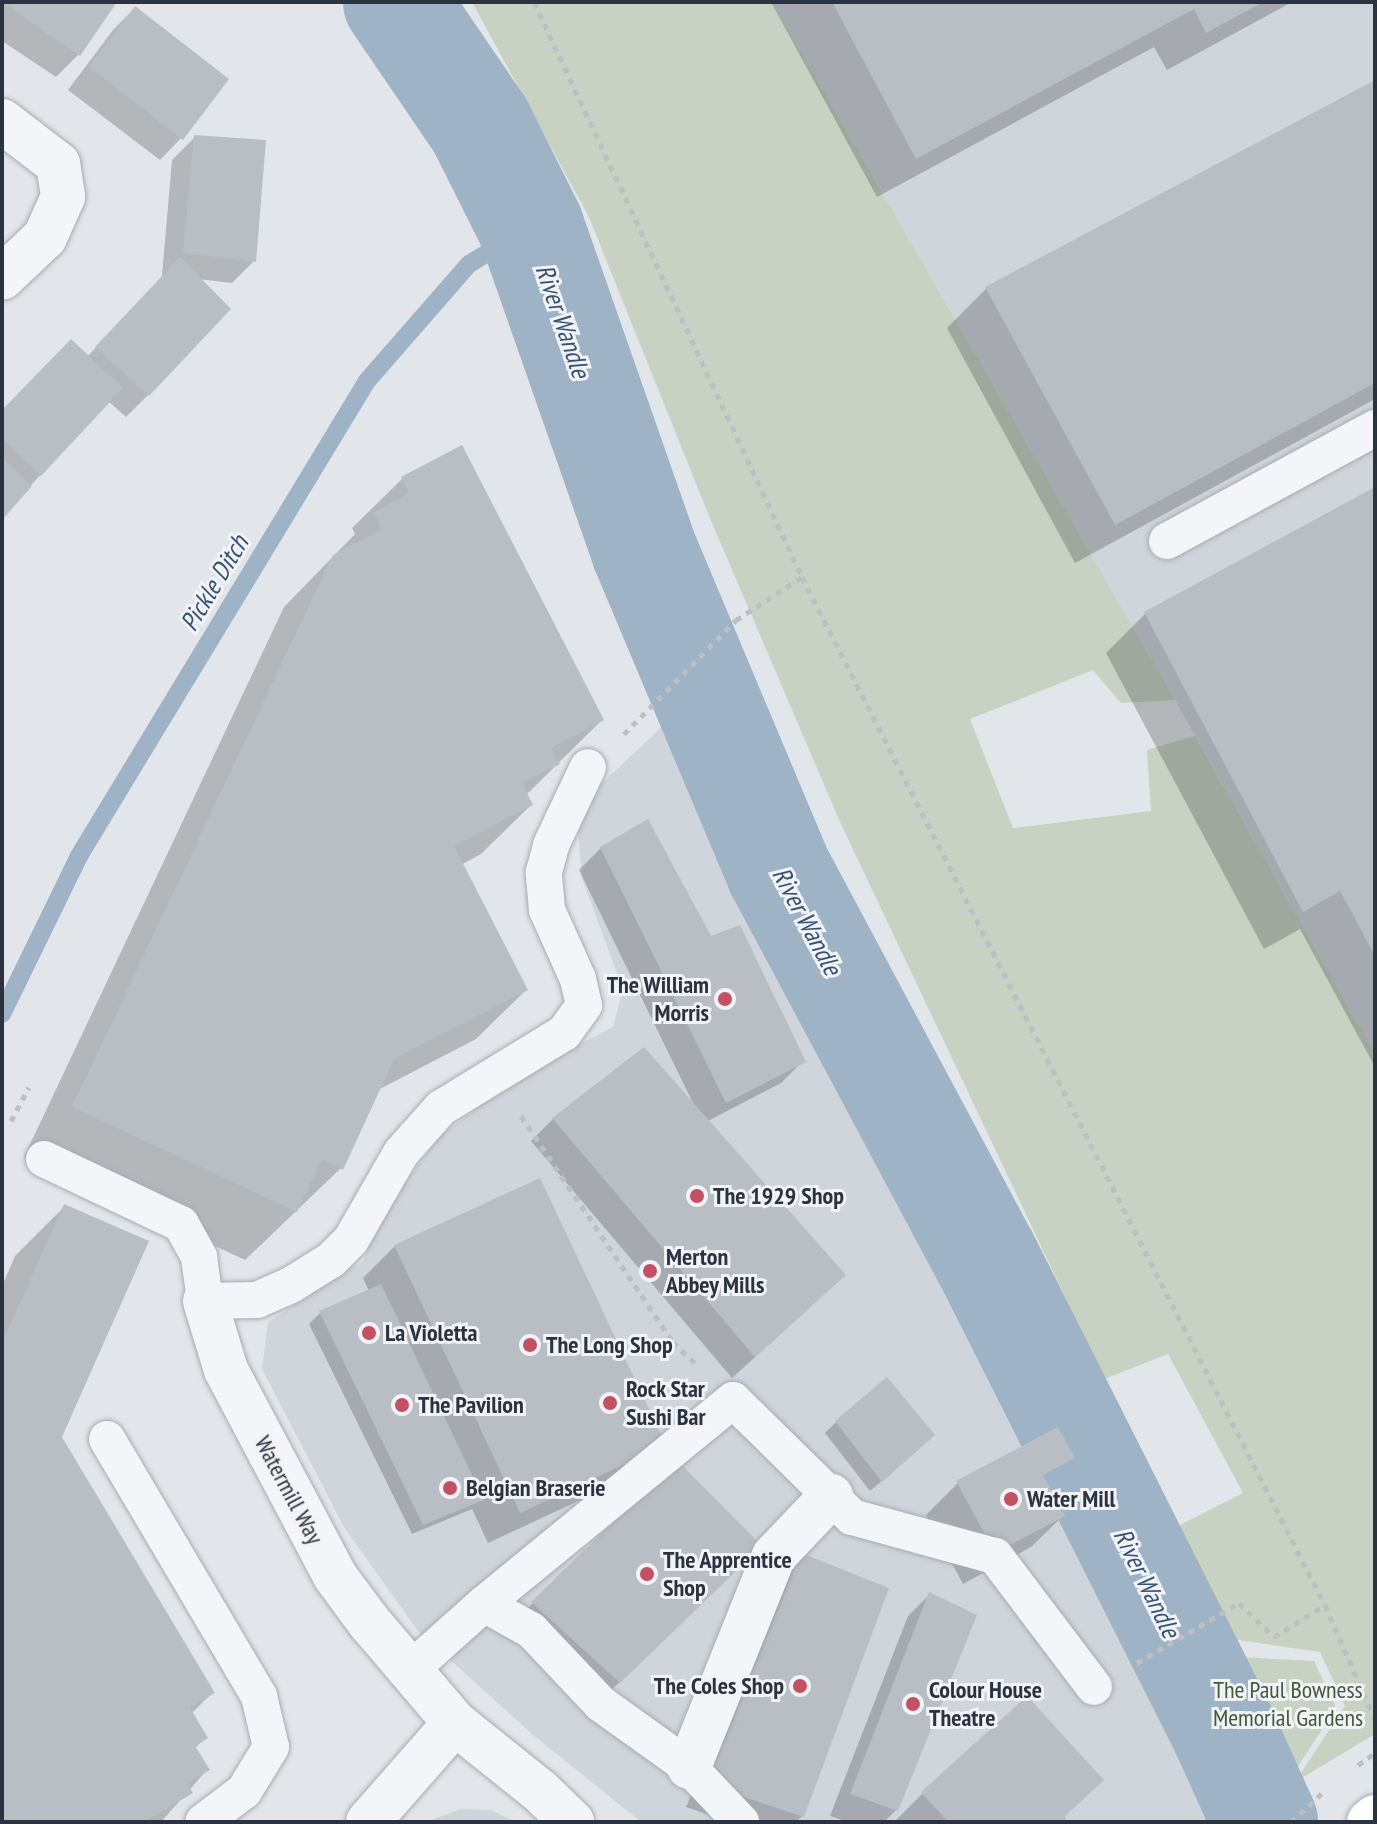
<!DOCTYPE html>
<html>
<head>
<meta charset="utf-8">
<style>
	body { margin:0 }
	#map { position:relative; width:1377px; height:1824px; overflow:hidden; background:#e2e5e9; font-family:"PT Sans Narrow",sans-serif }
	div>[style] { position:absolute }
	.built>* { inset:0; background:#d0d4db }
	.green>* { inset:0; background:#c7d2c3 }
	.shadow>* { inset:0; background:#0003 }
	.stream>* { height:18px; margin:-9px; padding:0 9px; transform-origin:9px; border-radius:9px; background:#9fb3c6 }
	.river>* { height:106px; margin:-53px; padding:0 53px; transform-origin:53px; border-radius:53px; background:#9fb3c6 }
	.building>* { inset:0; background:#b9bec5 }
	.path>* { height:5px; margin-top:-2.5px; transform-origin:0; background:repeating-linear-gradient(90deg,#bcbfc4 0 6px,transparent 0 12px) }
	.roads { filter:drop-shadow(0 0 2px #a7acb3) drop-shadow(0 0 2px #a7acb3) }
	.lane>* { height:36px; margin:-18px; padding:0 18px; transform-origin:18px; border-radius:18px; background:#f4f5f8 }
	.street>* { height:44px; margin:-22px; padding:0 22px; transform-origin:22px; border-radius:22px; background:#f4f5f8 }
	.highway>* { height:44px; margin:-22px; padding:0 22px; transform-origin:22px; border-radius:22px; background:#fff }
	.dots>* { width:22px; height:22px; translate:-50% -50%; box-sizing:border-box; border:4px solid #f1f3f7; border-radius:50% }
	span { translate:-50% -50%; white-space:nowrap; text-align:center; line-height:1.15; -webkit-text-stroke:6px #f1f3f7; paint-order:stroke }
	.poi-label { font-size:24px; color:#2b3340; font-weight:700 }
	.right { translate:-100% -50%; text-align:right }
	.left { translate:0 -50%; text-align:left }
	.street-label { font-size:24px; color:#2b3340 }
	.park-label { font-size:24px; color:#405a39 }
	.water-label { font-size:26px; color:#385271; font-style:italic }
	.frame { position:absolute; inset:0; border:4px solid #2b3340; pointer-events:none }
</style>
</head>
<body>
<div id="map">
	<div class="built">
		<i style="clip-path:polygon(772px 2px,1375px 2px,1375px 1054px,1175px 700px)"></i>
		<i style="clip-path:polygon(664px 725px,1244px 1810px,1234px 1822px,641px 1822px,532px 1734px,418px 1631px,344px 1527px,262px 1369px,268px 1322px,363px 1261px,385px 1210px,439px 1137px,519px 1075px,613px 1027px,623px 990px,582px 878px,578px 830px,600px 785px)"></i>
		<i style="clip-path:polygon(461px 1809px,491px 1810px,515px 1822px,426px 1822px)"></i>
	</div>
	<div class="green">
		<i style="clip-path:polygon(472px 2px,772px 2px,1175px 700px,1121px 703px,1093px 670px,970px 719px,1013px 828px,1151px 811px,1147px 750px,1195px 736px,1375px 1054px,1375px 1734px,1295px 1782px,1345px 1706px,1320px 1652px,1225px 1638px,1170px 1530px,1243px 1493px,1168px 1354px,1104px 1379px,841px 824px,709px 516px,589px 217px)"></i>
		<i style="clip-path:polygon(1221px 1656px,1314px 1661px,1336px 1708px,1282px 1791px)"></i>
	</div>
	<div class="shadow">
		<i style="clip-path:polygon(2px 2px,114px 2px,78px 55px,56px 77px,2px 41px)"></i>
		<i style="clip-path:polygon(771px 2px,1292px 2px,1167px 70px,1154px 47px,877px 197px)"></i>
		<i style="clip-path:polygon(135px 8px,181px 138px,160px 160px,68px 90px,113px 30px)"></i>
		<i style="clip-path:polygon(1375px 83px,1375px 399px,1075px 563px,947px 328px,987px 288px)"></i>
		<i style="clip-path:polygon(195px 137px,254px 261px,232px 283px,198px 279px,148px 395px,126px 417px,108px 401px,2px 517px,2px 412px,87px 357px,165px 275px,162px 275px,172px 160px)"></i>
		<i style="clip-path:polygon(461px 447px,602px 720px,526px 795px,531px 805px,481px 854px,461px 865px,526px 990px,476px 1039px,378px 1090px,341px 1168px,245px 1260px,24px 1157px,284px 607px,355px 534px,352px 528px,402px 479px)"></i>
		<i style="clip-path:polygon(1375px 490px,1375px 1067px,1300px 929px,1264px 949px,1106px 653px,1146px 613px)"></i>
		<i style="clip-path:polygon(601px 848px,710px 938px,803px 1061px,781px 1083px,708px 1121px,821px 1297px,732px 1378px,531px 1141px,553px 1119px,693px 1103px,579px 870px)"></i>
		<i style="clip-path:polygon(65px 1206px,59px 1437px,212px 1693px,191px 1714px,205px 1738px,195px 1748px,207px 1770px,161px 1822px,2px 1822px,2px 1286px,15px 1256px)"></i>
		<i style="clip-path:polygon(395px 1246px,663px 1444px,632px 1476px,488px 1543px,472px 1509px,412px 1534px,309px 1324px,320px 1313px,369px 1291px,363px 1278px)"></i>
		<i style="clip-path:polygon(836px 1422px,922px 1446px,870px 1491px,825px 1433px)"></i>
		<i style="clip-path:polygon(1072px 1458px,1046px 1484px,1063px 1516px,1031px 1547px,963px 1584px,926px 1515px,958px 1483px)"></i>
		<i style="clip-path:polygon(802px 1555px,802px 1816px,796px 1822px,731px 1822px,686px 1807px,780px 1577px)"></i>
		<i style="clip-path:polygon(737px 1568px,597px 1704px,511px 1625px,533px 1603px)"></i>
		<i style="clip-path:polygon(930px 1594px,897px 1809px,884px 1822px,847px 1822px,830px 1816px,908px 1616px)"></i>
		<i style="clip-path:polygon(1027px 1699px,1066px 1822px,894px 1822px,922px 1794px)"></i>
	</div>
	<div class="stream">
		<i style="left:2px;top:1014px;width:176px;rotate:-64deg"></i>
		<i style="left:79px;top:856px;width:555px;rotate:-58.77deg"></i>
		<i style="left:367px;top:381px;width:155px;rotate:-48.9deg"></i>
		<i style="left:469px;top:264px;width:72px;rotate:-30.8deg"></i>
	</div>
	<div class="river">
		<i style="left:396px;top:2px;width:149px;rotate:55.7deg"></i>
		<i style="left:480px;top:125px;width:114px;rotate:63.4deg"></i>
		<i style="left:531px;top:227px;width:342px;rotate:70.7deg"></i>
		<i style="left:644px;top:550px;width:348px;rotate:67.2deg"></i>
		<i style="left:779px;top:871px;width:439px;rotate:61.9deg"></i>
		<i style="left:986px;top:1258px;width:530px;rotate:63.29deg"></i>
		<i style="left:1224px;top:1731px;width:100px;rotate:65.7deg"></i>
	</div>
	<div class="building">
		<i style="clip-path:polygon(2px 2px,117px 2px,80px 56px)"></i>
		<i style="clip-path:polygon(832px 2px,1263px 2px,1206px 33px,1194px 9px,916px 159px)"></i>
		<i style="clip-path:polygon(135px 6px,229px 79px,183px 140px,89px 67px)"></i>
		<i style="clip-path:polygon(1375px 80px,1375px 383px,1115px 525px,985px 287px)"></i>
		<i style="clip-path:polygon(194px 135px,266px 140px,256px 262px,183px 253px)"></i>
		<i style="clip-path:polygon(180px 257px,231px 309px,149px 396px,95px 347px)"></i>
		<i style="clip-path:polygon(71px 339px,123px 388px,41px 476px,2px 438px,2px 410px)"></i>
		<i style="clip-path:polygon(462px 445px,604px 720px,551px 748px,560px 764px,522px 783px,533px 805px,454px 846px,528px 990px,394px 1059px,343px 1170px,322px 1159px,297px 1212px,72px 1107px,333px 555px,382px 529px,374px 513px,409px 493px,401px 477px)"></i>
		<i style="clip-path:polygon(2px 458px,32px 486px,2px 520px)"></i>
		<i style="clip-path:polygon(1375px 487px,1375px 956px,1340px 891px,1303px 912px,1144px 612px)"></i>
		<i style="clip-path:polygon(648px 819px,711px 936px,740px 925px,806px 1062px,726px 1103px,600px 847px)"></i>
		<i style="clip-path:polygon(644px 1047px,846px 1275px,755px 1357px,552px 1118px)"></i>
		<i style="clip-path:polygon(540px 1178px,666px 1445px,520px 1513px,394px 1245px)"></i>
		<i style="clip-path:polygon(64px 1204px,149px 1241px,62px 1437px,215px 1693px,190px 1708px,208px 1738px,195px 1746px,210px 1770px,187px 1783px,193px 1793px,144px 1822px,2px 1822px,2px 1343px)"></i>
		<i style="clip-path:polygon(381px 1284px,484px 1500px,423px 1525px,319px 1311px)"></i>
		<i style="clip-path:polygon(887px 1377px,935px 1435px,882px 1482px,835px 1421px)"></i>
		<i style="clip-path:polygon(1058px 1427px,1075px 1458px,1043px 1475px,1065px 1516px,995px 1553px,956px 1481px)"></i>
		<i style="clip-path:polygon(677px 1460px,762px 1546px,620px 1683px,531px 1602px)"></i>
		<i style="clip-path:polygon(801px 1553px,889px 1588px,804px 1817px,707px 1785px)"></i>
		<i style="clip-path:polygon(929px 1592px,977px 1615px,898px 1811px,850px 1794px)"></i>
		<i style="clip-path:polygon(1027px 1696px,1104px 1780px,1064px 1817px,1069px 1822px,948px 1822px,921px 1792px)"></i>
	</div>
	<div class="path">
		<i style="left:534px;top:2px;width:634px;rotate:65.01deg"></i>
		<i style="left:802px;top:577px;width:1153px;rotate:63.04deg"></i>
		<i style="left:1325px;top:1605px;width:125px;rotate:66.5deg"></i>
		<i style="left:624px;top:734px;width:160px;rotate:-45.5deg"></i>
		<i style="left:736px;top:620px;width:79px;rotate:-33.1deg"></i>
		<i style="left:521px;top:1116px;width:272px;rotate:56.1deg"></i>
		<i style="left:673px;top:1342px;width:35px;rotate:44deg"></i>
		<i style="left:11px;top:1121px;width:38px;rotate:-62deg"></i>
		<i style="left:1137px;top:1663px;width:118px;rotate:-30.5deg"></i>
		<i style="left:1239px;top:1603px;width:49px;rotate:44.2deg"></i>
		<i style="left:1274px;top:1637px;width:60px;rotate:-32.1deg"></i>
		<i style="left:1358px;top:1765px;width:21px;rotate:-35deg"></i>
		<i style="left:1291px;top:1822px;width:42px;rotate:-43.1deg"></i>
	</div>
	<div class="roads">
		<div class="lane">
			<i style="left:1167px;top:541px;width:237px;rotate:-28.5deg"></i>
			<i style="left:44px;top:1159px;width:152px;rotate:25.4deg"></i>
			<i style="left:181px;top:1224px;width:38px;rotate:61deg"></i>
			<i style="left:199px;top:1257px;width:44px;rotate:82.2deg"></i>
			<i style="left:205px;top:1301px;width:52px;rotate:-1.1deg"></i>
			<i style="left:257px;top:1300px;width:37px;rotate:-24deg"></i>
			<i style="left:291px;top:1285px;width:47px;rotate:-32deg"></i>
			<i style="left:331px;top:1260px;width:28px;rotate:-45deg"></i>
			<i style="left:351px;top:1240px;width:100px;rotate:-60.1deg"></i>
			<i style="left:401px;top:1153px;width:60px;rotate:-48.4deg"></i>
			<i style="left:441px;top:1108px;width:144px;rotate:-31.4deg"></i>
			<i style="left:564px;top:1033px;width:34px;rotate:-54deg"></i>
			<i style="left:584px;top:1005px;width:27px;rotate:-103deg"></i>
			<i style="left:578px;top:979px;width:76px;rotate:-114.2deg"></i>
			<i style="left:547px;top:910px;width:38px;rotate:-95deg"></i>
			<i style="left:544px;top:872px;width:28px;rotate:-75deg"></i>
			<i style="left:551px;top:845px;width:86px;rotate:-64.6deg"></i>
			<i style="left:107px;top:1439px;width:299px;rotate:59.4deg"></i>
			<i style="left:259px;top:1696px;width:52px;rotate:76.8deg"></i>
			<i style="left:271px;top:1747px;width:52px;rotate:121.5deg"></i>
			<i style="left:244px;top:1791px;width:51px;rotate:142.9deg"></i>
			<i style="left:484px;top:1604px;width:54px;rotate:29deg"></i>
			<i style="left:531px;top:1630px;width:102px;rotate:46.6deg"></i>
			<i style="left:601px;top:1704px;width:108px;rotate:35.6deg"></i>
			<i style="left:689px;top:1767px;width:76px;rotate:46.6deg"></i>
			<i style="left:409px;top:1671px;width:101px;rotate:-41.8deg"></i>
			<i style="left:484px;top:1604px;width:322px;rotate:-39.3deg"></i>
			<i style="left:733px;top:1400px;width:167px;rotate:44.5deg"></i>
			<i style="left:852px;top:1517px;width:148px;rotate:15.3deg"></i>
			<i style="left:995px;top:1556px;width:164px;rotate:52.9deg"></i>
		</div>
		<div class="street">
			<i style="left:2px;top:121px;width:71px;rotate:37.5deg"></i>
			<i style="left:58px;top:164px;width:33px;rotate:81deg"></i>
			<i style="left:63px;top:197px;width:44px;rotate:114.2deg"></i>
			<i style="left:45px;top:237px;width:59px;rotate:136.4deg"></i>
			<i style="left:205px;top:1301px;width:72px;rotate:73.1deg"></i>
			<i style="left:226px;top:1370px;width:233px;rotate:62.1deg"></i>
			<i style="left:335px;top:1576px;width:57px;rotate:53.5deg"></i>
			<i style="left:369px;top:1622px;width:133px;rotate:49.6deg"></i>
			<i style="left:455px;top:1723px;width:109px;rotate:38.7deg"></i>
			<i style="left:540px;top:1791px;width:45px;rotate:44.1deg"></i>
			<i style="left:689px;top:1767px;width:227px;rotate:-68.1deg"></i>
			<i style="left:774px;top:1556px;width:83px;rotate:-46.5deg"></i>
			<i style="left:368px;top:1822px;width:132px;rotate:-48.7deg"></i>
		</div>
		<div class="highway">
			<i style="left:1369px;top:1822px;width:8px;rotate:-40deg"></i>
		</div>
	</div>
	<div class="dots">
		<i style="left:725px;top:999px;background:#c45064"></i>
		<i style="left:697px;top:1196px;background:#c45064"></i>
		<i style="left:650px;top:1271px;background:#c45064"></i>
		<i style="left:369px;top:1333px;background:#c45064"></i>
		<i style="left:530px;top:1345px;background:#c45064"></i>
		<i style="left:610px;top:1403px;background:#c45064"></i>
		<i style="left:402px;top:1405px;background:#c45064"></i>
		<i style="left:450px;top:1488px;background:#c45064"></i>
		<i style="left:1011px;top:1499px;background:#c45064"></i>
		<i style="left:647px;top:1574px;background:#c45064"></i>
		<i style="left:800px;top:1686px;background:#c45064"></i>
		<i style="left:913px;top:1704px;background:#c45064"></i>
	</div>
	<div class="poi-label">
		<span class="right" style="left:709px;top:999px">The William<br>Morris</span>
		<span class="left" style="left:713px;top:1196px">The 1929 Shop</span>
		<span class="left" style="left:666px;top:1271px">Merton<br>Abbey Mills</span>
		<span class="left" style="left:385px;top:1333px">La Violetta</span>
		<span class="left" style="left:546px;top:1345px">The Long Shop</span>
		<span class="left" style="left:626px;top:1403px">Rock Star<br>Sushi Bar</span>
		<span class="left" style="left:418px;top:1405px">The Pavilion</span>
		<span class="left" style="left:466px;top:1488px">Belgian Braserie</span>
		<span class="left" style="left:1027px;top:1499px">Water Mill</span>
		<span class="left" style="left:663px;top:1574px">The Apprentice<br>Shop</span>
		<span class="right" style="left:784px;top:1686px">The Coles Shop</span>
		<span class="left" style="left:929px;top:1704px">Colour House<br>Theatre</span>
	</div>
	<div class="street-label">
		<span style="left:289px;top:1490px;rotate:62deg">Watermill Way</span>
	</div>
	<div class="park-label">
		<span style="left:1288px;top:1704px">The Paul Bowness<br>Memorial Gardens</span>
	</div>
	<div class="water-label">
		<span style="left:563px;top:321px;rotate:71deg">River Wandle</span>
		<span style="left:214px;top:583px;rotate:-59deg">Pickle Ditch</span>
		<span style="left:807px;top:921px;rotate:62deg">River Wandle</span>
		<span style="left:1147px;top:1583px;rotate:64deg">River Wandle</span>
	</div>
	<div class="frame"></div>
</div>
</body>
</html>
